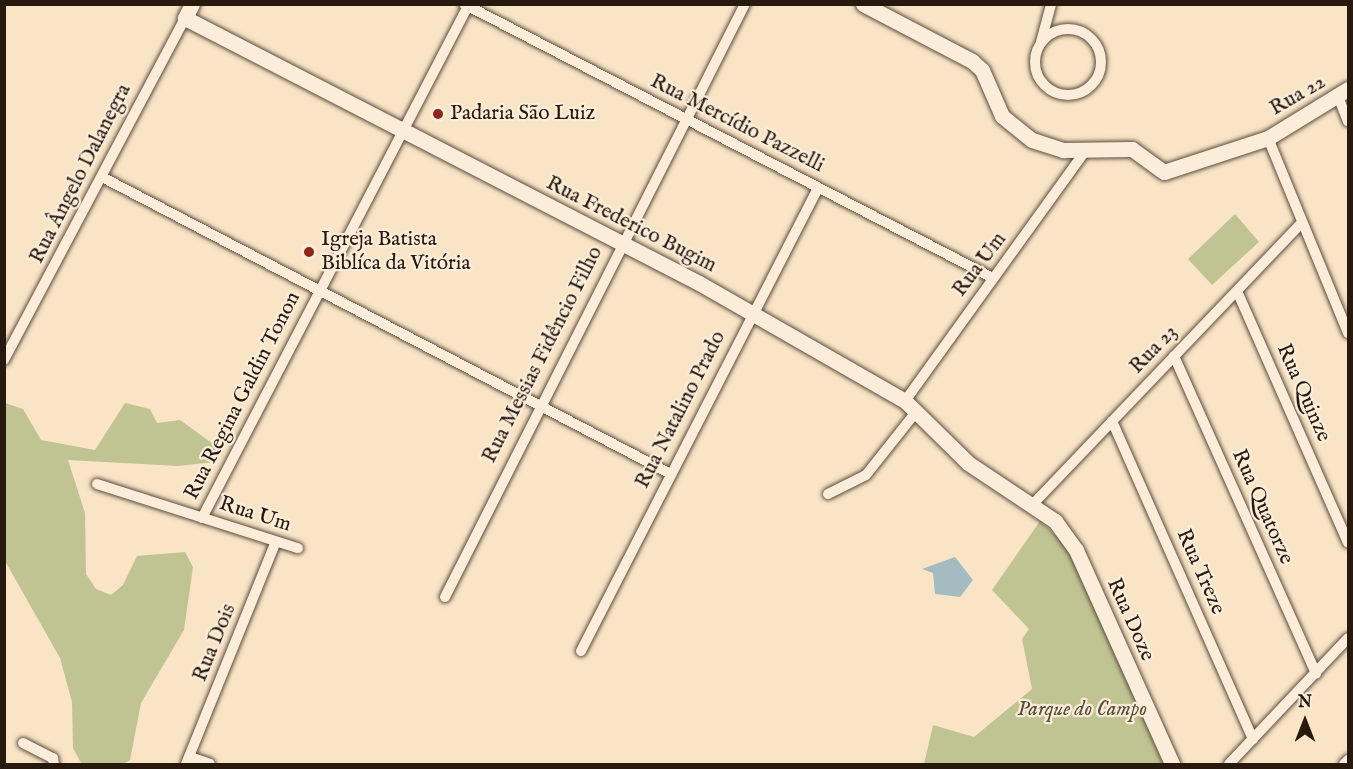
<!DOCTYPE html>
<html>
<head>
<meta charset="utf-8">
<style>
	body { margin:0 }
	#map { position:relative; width:1353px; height:769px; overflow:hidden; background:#f9e4c6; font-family:"IM FELL English",serif }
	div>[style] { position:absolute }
	.green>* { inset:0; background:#c0c493 }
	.water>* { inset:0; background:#a4bbc1 }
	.roads { filter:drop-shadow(0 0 2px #5c4c3d) drop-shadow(0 0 2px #5c4c3d) }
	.street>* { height:10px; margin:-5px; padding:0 5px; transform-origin:5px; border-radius:5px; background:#fbedda }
	.street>.ring { margin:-5px; padding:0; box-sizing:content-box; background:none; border:10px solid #fbedda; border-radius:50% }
	.secondary>* { height:15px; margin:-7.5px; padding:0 7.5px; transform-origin:7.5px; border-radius:7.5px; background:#fbedda }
	.dots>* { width:16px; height:16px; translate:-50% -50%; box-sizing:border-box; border:3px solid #fbedda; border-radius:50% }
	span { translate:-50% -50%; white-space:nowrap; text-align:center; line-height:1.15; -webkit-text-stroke:4.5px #fbedda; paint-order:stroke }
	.street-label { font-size:21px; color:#28190f }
	.poi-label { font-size:21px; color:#28190f }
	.left { translate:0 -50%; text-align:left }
	.park-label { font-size:21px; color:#564c37; font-style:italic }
	.frame { position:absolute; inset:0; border:6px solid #28190f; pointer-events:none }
	.north { position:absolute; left:1275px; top:691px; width:60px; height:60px; -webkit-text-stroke:4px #fbedda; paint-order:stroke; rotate:0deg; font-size:16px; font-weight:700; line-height:24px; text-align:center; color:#28190f }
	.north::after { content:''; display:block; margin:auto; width:21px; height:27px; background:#28190f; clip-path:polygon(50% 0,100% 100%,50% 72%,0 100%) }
</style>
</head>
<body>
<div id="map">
	<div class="green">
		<i style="clip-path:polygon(1235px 214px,1259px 242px,1212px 285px,1188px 259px)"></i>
		<i style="clip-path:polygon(5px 403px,23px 409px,41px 440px,95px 450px,125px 403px,150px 409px,157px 423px,180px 420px,216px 446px,214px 462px,178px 466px,68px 460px,85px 513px,86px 574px,96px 589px,111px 595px,123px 585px,137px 556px,185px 552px,193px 567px,184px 630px,141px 703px,130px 760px,123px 764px,81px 763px,73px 748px,72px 702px,60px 658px,5px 561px)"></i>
		<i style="clip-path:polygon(1040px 521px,1071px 550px,1163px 764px,924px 764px,933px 725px,974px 737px,1032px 689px,1022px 639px,1029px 629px,992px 590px)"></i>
	</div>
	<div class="water">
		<i style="clip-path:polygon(955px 557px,973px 580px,960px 597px,935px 594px,933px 573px,922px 569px)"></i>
	</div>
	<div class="roads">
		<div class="street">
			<i style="left:464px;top:4px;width:596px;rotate:27.38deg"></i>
			<i class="ring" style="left:1035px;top:29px;width:56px;height:56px"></i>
			<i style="left:1041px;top:42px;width:39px;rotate:-75deg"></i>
			<i style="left:1339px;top:99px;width:24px;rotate:68deg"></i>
			<i style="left:1268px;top:138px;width:211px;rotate:67.7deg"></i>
			<i style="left:102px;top:177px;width:640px;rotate:27.57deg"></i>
			<i style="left:1237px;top:291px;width:275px;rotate:66.2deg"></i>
			<i style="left:1174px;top:356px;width:348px;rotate:65.9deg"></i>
			<i style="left:4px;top:360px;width:387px;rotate:-62.1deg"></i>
			<i style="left:905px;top:401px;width:308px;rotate:-54.2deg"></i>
			<i style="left:1112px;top:421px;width:348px;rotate:66.1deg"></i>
			<i style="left:97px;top:484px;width:211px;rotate:17.7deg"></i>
			<i style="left:828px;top:494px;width:42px;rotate:-26.6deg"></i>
			<i style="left:866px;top:475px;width:80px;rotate:-51.6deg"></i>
			<i style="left:1034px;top:503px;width:386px;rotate:-46.3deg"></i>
			<i style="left:202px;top:518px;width:579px;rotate:-62.55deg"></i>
			<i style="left:445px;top:597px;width:665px;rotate:-63.17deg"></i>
			<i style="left:581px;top:651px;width:520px;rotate:-62.89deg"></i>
			<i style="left:23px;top:743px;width:34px;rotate:27deg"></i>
			<i style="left:53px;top:758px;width:6px;rotate:81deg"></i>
			<i style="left:190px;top:757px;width:21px;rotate:19deg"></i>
			<i style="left:186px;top:764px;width:237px;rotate:-68deg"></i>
			<i style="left:1229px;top:764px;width:173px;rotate:-46.6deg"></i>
			<i style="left:1344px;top:764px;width:6px;rotate:-45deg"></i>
		</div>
		<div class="secondary">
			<i style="left:192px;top:4px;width:16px;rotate:117deg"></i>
			<i style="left:185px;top:18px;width:578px;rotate:27.27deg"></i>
			<i style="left:699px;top:283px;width:237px;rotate:29.8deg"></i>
			<i style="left:905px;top:401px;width:88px;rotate:44.5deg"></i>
			<i style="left:968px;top:463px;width:105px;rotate:33.7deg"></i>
			<i style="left:1055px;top:521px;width:36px;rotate:54deg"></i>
			<i style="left:1076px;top:550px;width:235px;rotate:65.8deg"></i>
			<i style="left:863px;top:4px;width:123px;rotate:27.6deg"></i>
			<i style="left:972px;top:61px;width:13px;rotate:42deg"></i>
			<i style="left:982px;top:70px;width:50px;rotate:66.5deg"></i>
			<i style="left:1002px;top:116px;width:38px;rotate:39deg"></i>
			<i style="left:1032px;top:140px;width:33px;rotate:18deg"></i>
			<i style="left:1063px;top:150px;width:69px;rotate:-0.8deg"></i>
			<i style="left:1132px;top:149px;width:39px;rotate:36deg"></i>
			<i style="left:1164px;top:172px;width:109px;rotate:-18.1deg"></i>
			<i style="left:1268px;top:138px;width:94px;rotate:-31.5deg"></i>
		</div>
	</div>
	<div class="dots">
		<i style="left:438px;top:114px;background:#8f2418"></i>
		<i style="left:309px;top:252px;background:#8f2418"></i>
	</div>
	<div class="street-label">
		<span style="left:1298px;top:96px;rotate:-30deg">Rua 22</span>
		<span style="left:737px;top:124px;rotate:27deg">Rua Mercídio Pazzelli</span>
		<span style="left:81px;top:174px;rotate:-63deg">Rua Ângelo Dalanegra</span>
		<span style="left:631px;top:225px;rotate:27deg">Rua Frederico Bugim</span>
		<span style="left:980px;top:265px;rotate:-53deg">Rua Um</span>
		<span style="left:1154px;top:350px;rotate:-46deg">Rua 23</span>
		<span style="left:543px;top:355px;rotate:-63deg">Rua Messias Fidêncio Filho</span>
		<span style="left:1303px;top:393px;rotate:66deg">Rua Quinze</span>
		<span style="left:243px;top:396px;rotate:-63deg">Rua Regina Galdin Tonon</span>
		<span style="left:681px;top:410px;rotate:-63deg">Rua Natalino Prado</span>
		<span style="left:1262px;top:507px;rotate:66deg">Rua Quatorze</span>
		<span style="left:255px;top:515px;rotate:18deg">Rua Um</span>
		<span style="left:1200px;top:572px;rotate:66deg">Rua Treze</span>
		<span style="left:1130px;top:620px;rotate:66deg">Rua Doze</span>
		<span style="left:215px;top:643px;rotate:-68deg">Rua Dois</span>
	</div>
	<div class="poi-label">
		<span class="left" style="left:450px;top:114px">Padaria São Luiz</span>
		<span class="left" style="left:321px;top:252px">Igreja Batista<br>Biblíca da Vitória</span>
	</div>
	<div class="park-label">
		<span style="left:1082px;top:710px">Parque do Campo</span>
	</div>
	<div class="frame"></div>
	<div class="north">N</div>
</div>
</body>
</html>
